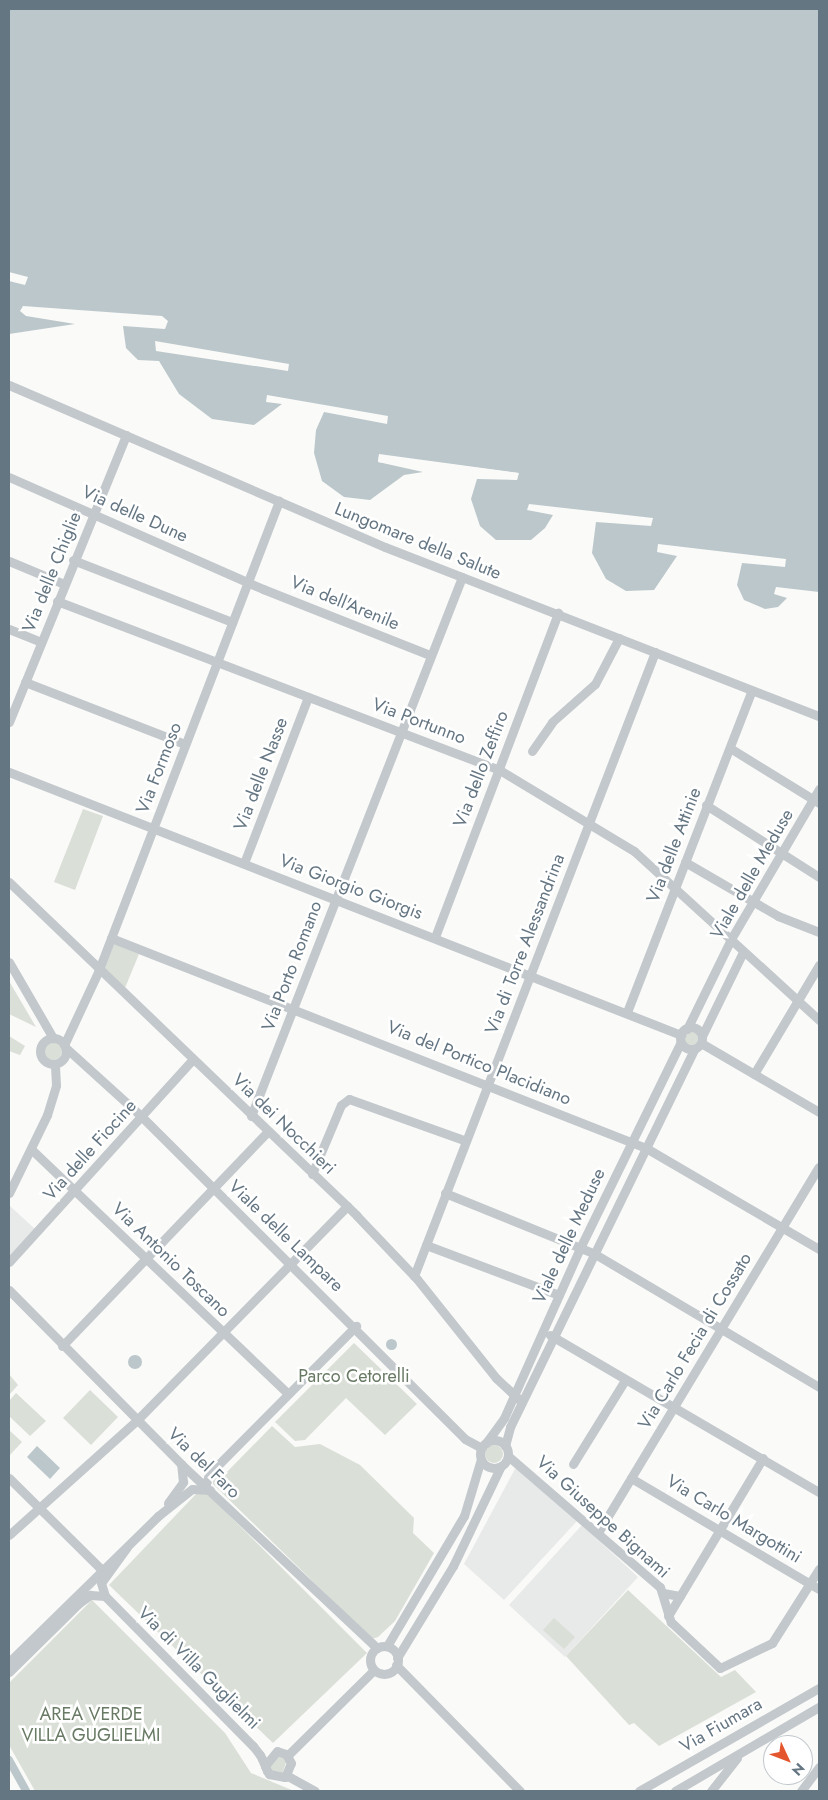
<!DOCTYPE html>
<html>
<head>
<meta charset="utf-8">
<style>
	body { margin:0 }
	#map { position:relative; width:828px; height:1800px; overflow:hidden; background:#fafaf8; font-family:Jost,sans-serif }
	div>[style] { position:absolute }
	.built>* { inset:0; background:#e8e9e9 }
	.green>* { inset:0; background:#dadfd7 }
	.round { border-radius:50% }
	.water>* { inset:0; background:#bbc7cb }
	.pier>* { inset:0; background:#fafaf8 }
	.canal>* { height:8px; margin:-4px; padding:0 4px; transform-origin:4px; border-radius:4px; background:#bbc7cb }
	.minor>* { height:9px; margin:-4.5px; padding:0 4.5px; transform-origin:4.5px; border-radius:4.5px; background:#c3c8cc }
	.minor>.ring { margin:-4.5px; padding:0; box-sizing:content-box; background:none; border:9px solid #c3c8cc; border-radius:50% }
	span { translate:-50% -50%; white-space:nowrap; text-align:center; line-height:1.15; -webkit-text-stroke:5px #fff; paint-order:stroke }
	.street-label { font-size:18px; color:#657683 }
	.park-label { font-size:18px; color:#687a64 }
	.frame { position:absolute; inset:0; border:10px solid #657683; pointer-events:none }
	.north { position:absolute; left:763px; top:1735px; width:50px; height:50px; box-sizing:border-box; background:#fff; border:1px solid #c1c8cd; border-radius:50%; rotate:133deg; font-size:14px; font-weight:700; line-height:20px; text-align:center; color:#657683 }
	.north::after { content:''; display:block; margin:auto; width:18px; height:22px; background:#e4572e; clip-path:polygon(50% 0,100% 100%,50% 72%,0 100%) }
</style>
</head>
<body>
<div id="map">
	<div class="built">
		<i style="clip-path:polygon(10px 1206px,35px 1229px,9px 1258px,9px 1209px)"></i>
		<i style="clip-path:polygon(516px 1467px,577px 1521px,504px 1600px,464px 1564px)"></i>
		<i style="clip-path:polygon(582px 1525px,638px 1577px,565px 1657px,509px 1605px)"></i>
	</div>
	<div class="green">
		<i style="clip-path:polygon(83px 809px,103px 816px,75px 890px,54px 882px)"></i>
		<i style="clip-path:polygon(114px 944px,139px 954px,125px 988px,104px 968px)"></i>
		<i style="clip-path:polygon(9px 981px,36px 1027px,9px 1014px)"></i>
		<i class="round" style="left:684px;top:1031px;width:14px;height:14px"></i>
		<i style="clip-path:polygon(9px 1036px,25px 1046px,20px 1055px,9px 1051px)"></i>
		<i class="round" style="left:44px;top:1042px;width:18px;height:18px"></i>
		<i style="clip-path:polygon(354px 1343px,417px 1404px,385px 1435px,346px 1398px,305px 1440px,295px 1441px,275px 1422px)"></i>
		<i style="clip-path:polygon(9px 1374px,18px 1385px,9px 1395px)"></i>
		<i style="clip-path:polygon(90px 1390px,118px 1417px,91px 1445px,63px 1418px)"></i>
		<i style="clip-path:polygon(16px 1393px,46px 1421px,30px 1436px,9px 1416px,9px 1401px)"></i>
		<i style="clip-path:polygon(272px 1426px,295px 1447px,320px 1444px,360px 1465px,414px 1518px,413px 1533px,434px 1553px,395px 1621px,378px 1637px,372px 1639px,213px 1484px,213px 1476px,224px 1475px)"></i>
		<i style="clip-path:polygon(9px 1430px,22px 1442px,9px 1456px)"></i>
		<i class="round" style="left:485px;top:1445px;width:18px;height:18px"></i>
		<i style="clip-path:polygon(197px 1493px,208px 1494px,367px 1653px,273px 1743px,109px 1585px)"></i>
		<i style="clip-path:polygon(628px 1590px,721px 1677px,735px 1670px,756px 1692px,659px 1746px,634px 1723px,629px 1725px,566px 1656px)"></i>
		<i style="clip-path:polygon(92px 1600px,225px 1733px,251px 1773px,294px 1791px,35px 1791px,9px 1745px,9px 1683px)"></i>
		<i style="clip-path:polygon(554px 1618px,575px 1637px,564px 1649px,543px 1630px)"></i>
		<i style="clip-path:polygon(280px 1754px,287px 1760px,282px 1774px,271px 1772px,268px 1762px)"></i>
	</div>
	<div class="water">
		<i style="clip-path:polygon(evenodd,9px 9px,819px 9px,819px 592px,776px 587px,774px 594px,787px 598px,778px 607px,765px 609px,744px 600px,737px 585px,742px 563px,785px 567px,786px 559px,658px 544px,657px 552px,677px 556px,654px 590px,626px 591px,606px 579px,592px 553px,596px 522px,651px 526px,653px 518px,529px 504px,527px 510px,553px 515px,545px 528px,531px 540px,496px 540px,480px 526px,471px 499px,477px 479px,517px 480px,518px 473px,379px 455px,378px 462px,423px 472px,404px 475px,370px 500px,344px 497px,322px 481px,314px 453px,316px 430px,324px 412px,387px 424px,388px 416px,267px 395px,266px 402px,282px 404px,254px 425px,212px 419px,179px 394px,159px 361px,138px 360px,126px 348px,123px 326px,165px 329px,168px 321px,162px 316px,23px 306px,20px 311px,26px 316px,75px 324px,9px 334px,9px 281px,25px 285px,28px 277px,9px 272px,9px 9px,155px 341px,289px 364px,288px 371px,156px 351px,155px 341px)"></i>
		<i class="round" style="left:385.5px;top:1338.5px;width:11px;height:11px"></i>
		<i class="round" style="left:128px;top:1355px;width:14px;height:14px"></i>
		<i style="clip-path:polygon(37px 1446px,60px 1468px,50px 1479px,27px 1457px)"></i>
	</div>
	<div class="pier">
		<i style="clip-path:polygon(379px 454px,519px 473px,517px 480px,495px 477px,516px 475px,381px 457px,404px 465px,378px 462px)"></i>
	</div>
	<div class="canal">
		<i style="left:9px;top:1760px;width:35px;rotate:61deg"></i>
	</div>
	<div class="minor">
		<i style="left:9px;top:385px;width:409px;rotate:23.3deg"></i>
		<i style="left:385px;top:547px;width:466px;rotate:21.3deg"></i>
		<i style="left:9px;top:477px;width:278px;rotate:23.8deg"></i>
		<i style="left:263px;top:589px;width:180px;rotate:21.6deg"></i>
		<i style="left:73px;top:560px;width:171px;rotate:21.3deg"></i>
		<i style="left:9px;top:561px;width:60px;rotate:22.7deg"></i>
		<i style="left:57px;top:601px;width:472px;rotate:20.9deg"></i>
		<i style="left:498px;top:769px;width:159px;rotate:31.1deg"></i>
		<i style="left:634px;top:851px;width:251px;rotate:42.4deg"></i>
		<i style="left:9px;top:629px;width:35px;rotate:22deg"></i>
		<i style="left:25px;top:682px;width:172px;rotate:21.2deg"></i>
		<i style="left:9px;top:722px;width:310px;rotate:-67.8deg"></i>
		<i style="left:730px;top:748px;width:105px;rotate:31.7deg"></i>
		<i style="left:532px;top:751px;width:35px;rotate:-55deg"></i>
		<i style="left:552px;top:722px;width:57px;rotate:-41.5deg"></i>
		<i style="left:595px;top:684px;width:52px;rotate:-62.4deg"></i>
		<i style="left:9px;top:772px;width:722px;rotate:21.37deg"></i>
		<i style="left:706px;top:805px;width:134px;rotate:32.5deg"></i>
		<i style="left:685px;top:862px;width:108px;rotate:30.1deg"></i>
		<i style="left:778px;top:916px;width:44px;rotate:21.3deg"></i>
		<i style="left:244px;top:863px;width:178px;rotate:-68.9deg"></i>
		<i style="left:9px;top:882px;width:482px;rotate:43.8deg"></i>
		<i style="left:357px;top:1216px;width:87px;rotate:46.4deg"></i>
		<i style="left:417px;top:1279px;width:127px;rotate:51.4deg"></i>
		<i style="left:496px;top:1378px;width:35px;rotate:43deg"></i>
		<i style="left:435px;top:937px;width:347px;rotate:-69.2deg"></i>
		<i style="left:111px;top:938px;width:575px;rotate:21.43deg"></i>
		<i style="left:646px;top:1148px;width:200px;rotate:30.3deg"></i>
		<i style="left:9px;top:962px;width:88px;rotate:59.9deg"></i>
		<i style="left:627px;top:1012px;width:345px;rotate:-68.8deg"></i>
		<i class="ring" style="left:680px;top:1027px;width:13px;height:13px"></i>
		<i style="left:687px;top:1029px;width:100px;rotate:-63.9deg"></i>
		<i style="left:731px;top:939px;width:174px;rotate:-59.6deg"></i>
		<i style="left:702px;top:1036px;width:93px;rotate:-64deg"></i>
		<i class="ring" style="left:40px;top:1038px;width:17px;height:17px"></i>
		<i style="left:701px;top:1043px;width:137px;rotate:30.3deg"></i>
		<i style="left:64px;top:1045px;width:81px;rotate:-65deg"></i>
		<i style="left:98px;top:972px;width:505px;rotate:-68.98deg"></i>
		<i style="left:66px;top:1048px;width:103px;rotate:42.2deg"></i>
		<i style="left:142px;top:1117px;width:456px;rotate:44.9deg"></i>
		<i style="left:465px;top:1439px;width:19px;rotate:28deg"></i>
		<i style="left:754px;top:1074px;width:127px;rotate:-59.2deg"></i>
		<i style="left:251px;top:1116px;width:579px;rotate:-68.62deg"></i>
		<i style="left:31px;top:1149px;width:355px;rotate:43.6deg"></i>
		<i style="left:312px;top:1174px;width:75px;rotate:-67.2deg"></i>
		<i style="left:341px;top:1105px;width:10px;rotate:-37deg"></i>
		<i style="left:349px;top:1099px;width:124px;rotate:19.7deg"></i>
		<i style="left:9px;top:1193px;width:87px;rotate:-64deg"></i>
		<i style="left:47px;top:1115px;width:31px;rotate:-73deg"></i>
		<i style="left:56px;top:1085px;width:21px;rotate:-93deg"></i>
		<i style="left:445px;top:1193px;width:162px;rotate:22.1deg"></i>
		<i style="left:595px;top:1254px;width:261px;rotate:30.7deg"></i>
		<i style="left:426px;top:1245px;width:142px;rotate:20.6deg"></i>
		<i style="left:9px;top:1262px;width:274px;rotate:-47.8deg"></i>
		<i style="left:414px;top:1276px;width:669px;rotate:-68.88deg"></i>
		<i style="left:9px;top:1290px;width:245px;rotate:45.3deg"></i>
		<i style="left:181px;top:1464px;width:269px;rotate:43.2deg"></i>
		<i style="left:550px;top:1335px;width:311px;rotate:30.3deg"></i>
		<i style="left:62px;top:1346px;width:296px;rotate:-46.2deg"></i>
		<i class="ring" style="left:480px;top:1440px;width:19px;height:19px"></i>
		<i style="left:486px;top:1443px;width:31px;rotate:-54deg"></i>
		<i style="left:504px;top:1418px;width:186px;rotate:-65.9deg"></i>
		<i style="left:580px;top:1248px;width:229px;rotate:-63.9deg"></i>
		<i style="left:505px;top:1446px;width:20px;rotate:-75deg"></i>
		<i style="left:510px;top:1427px;width:420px;rotate:-64deg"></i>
		<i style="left:508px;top:1456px;width:201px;rotate:40.8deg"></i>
		<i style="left:660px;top:1587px;width:37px;rotate:73deg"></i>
		<i style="left:671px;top:1622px;width:67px;rotate:43.2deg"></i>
		<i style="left:720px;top:1668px;width:58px;rotate:-25.7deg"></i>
		<i style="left:772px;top:1643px;width:88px;rotate:-57.6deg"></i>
		<i style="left:573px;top:1464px;width:99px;rotate:-58.2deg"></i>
		<i style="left:9px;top:1478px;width:129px;rotate:44.7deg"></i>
		<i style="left:631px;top:1478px;width:218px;rotate:30.6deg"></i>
		<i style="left:206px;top:1484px;width:10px;rotate:-73deg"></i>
		<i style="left:209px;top:1474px;width:209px;rotate:-45.2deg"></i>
		<i style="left:168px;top:1503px;width:26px;rotate:-54deg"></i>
		<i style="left:183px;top:1482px;width:18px;rotate:-96deg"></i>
		<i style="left:599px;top:1531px;width:425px;rotate:-58.9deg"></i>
		<i style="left:9px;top:1535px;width:172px;rotate:-41.9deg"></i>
		<i style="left:137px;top:1420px;width:300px;rotate:-45.5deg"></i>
		<i style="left:127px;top:1547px;width:44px;rotate:125.8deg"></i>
		<i style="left:101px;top:1583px;width:14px;rotate:73deg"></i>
		<i style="left:105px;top:1596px;width:211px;rotate:45.4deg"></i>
		<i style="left:253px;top:1746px;width:11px;rotate:52deg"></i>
		<i style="left:260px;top:1755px;width:4px;rotate:63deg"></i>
		<i style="left:262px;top:1759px;width:8px;rotate:67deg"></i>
		<i style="left:265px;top:1766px;width:5px;rotate:68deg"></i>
		<i style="left:267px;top:1771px;width:4px;rotate:56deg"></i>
		<i style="left:269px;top:1774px;width:16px;rotate:11deg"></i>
		<i style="left:285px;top:1777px;width:15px;rotate:-67deg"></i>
		<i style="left:291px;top:1763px;width:10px;rotate:-119deg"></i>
		<i style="left:286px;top:1754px;width:9px;rotate:-162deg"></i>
		<i style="left:277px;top:1751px;width:19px;rotate:129deg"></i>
		<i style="left:663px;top:1593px;width:17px;rotate:10deg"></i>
		<i style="left:680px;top:1596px;width:161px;rotate:-59deg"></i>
		<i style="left:668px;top:1616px;width:23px;rotate:-59deg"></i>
		<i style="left:387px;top:1646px;width:151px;rotate:-59.4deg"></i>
		<i style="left:464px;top:1516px;width:59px;rotate:-73.4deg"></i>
		<i class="ring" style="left:370px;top:1646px;width:19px;height:19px"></i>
		<i style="left:397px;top:1658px;width:108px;rotate:-58.7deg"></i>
		<i style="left:453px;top:1566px;width:111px;rotate:-64.4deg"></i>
		<i style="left:9px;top:1662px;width:209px;rotate:-44.4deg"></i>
		<i style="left:158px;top:1516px;width:43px;rotate:-38.5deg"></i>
		<i style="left:192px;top:1489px;width:18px;rotate:3deg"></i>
		<i style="left:396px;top:1665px;width:177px;rotate:45.5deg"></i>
		<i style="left:9px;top:1672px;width:98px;rotate:-44.6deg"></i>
		<i style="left:79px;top:1603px;width:14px;rotate:-36deg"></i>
		<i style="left:90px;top:1595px;width:15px;rotate:4deg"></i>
		<i style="left:288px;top:1755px;width:121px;rotate:-44.7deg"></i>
		<i style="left:286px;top:1775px;width:33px;rotate:29deg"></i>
		<i style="left:639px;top:1791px;width:207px;rotate:-29.8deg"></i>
		<i style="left:675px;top:1791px;width:167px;rotate:-30.3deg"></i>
		<i style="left:711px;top:1791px;width:42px;rotate:-51.8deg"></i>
		<i style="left:801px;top:1791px;width:30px;rotate:-53deg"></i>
	</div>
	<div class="street-label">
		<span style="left:135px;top:514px;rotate:24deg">Via delle Dune</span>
		<span style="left:418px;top:541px;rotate:22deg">Lungomare della Salute</span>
		<span style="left:52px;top:572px;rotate:-68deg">Via delle Chiglie</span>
		<span style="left:345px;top:603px;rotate:22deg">Via dell'Arenile</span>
		<span style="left:419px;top:721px;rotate:21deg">Via Portunno</span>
		<span style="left:159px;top:768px;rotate:-69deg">Via Formoso</span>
		<span style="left:481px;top:769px;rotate:-69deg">Via dello Zeffiro</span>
		<span style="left:261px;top:774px;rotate:-69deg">Via delle Nasse</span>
		<span style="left:674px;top:845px;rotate:-69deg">Via delle Attinie</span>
		<span style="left:752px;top:874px;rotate:-60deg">Viale delle Meduse</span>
		<span style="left:351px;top:887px;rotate:21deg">Via Giorgio Giorgis</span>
		<span style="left:525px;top:944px;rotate:-69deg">Via di Torre Alessandrina</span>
		<span style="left:292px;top:966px;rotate:-69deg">Via Porto Romano</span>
		<span style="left:479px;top:1063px;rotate:22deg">Via del Portico Placidiano</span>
		<span style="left:284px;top:1124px;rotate:44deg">Via dei Nocchieri</span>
		<span style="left:90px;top:1150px;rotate:-48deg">Via delle Fiocine</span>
		<span style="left:286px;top:1236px;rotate:44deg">Viale delle Lampare</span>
		<span style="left:569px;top:1236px;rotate:-65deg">Viale delle Meduse</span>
		<span style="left:171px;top:1260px;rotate:44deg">Via Antonio Toscano</span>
		<span style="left:695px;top:1341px;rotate:-59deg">Via Carlo Fecia di Cossato</span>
		<span style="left:204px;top:1463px;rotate:44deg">Via del Faro</span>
		<span style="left:603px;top:1517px;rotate:42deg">Via Giuseppe Bignami</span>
		<span style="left:734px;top:1519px;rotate:31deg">Via Carlo Margottini</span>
		<span style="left:199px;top:1668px;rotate:45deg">Via di Villa Guglielmi</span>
		<span style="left:721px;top:1725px;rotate:-30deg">Via Fiumara</span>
	</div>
	<div class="park-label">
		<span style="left:354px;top:1376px">Parco Cetorelli</span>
		<span style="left:91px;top:1725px">AREA VERDE<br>VILLA GUGLIELMI</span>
	</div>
	<div class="frame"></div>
	<div class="north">N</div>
</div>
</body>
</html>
